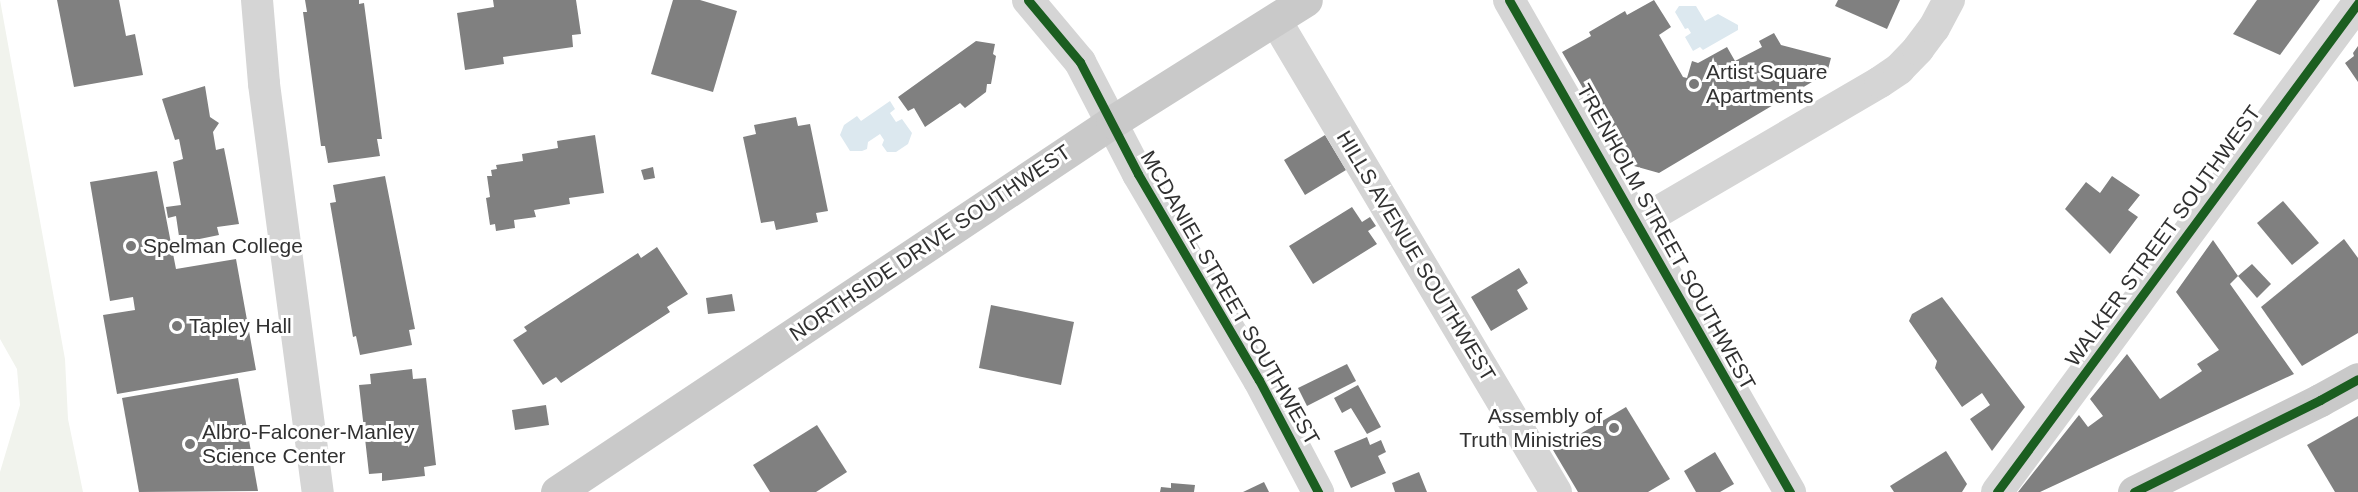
<!DOCTYPE html>
<html>
<head>
<meta charset="utf-8">
<style>
	body { margin:0 }
	#map { position:relative; width:2358px; height:492px; overflow:hidden; background:#fff; font-family:Helvetica,sans-serif }
	div>[style] { position:absolute }
	.green>* { inset:0; background:#f1f3ed }
	.water>* { inset:0; background:#dce8ef }
	.building>* { inset:0; background:#808080 }
	.minor>* { height:32px; margin:-16px; padding:0 16px; transform-origin:16px; border-radius:16px; background:#d5d5d5 }
	.major>* { height:33px; margin:-16.5px; padding:0 16.5px; transform-origin:16.5px; border-radius:16.5px; background:#c9c9c9 }
	.cycleway>* { height:9px; margin:-4.5px; padding:0 4.5px; transform-origin:4.5px; border-radius:4.5px; background:#1b5e20 }
	.dots>* { width:16px; height:16px; translate:-50% -50%; box-sizing:border-box; border:3px solid #fff; border-radius:50% }
	span { translate:-50% -50%; white-space:nowrap; text-align:center; line-height:1.15; -webkit-text-stroke:6px #fff; paint-order:stroke }
	.poi-label { font-size:21px; color:#313131 }
	.left { translate:0 -50%; text-align:left }
	.right { translate:-100% -50%; text-align:right }
	.street-label { font-size:21px; color:#313131 }
</style>
</head>
<body>
<div id="map">
	<div class="green">
		<i style="clip-path:polygon(0 0,65px 359px,68px 419px,83px 492px,0 492px,0 472px,20px 405px,17px 369px,0 339px)"></i>
	</div>
	<div class="water">
		<i style="clip-path:polygon(1679px 6px,1696px 6px,1705px 21px,1718px 14px,1738px 25px,1738px 30px,1703px 50px,1700px 47px,1693px 51px,1685px 37px,1691px 33px,1688px 28px,1685px 29px,1675px 12px)"></i>
		<i style="clip-path:polygon(890px 101px,895px 109px,890px 113px,896px 122px,902px 119px,912px 133px,908px 144px,896px 152px,887px 152px,882px 145px,884px 140px,880px 134px,868px 142px,867px 149px,862px 151px,850px 151px,840px 135px,844px 125px,857px 116px,861px 121px)"></i>
	</div>
	<div class="building">
		<i style="clip-path:polygon(57px 0,119px 0,126px 36px,135px 34px,143px 75px,74px 87px)"></i>
		<i style="clip-path:polygon(305px 0,359px 0,359px 4px,364px 3px,382px 139px,377px 139px,380px 156px,328px 163px,325px 146px,321px 146px,303px 12px,307px 12px)"></i>
		<i style="clip-path:polygon(493px 0,576px 0,581px 34px,572px 35px,573px 47px,503px 57px,504px 64px,465px 70px,457px 13px,494px 7px)"></i>
		<i style="clip-path:polygon(673px 0,700px 0,737px 11px,713px 92px,651px 74px)"></i>
		<i style="clip-path:polygon(1654px 0,1671px 27px,1659px 35px,1683px 77px,1687px 78px,1692px 61px,1698px 63px,1727px 47px,1735px 61px,1762px 47px,1759px 41px,1774px 33px,1781px 45px,1831px 58px,1827px 73px,1659px 173px,1627px 164px,1562px 52px,1591px 36px,1589px 32px,1625px 11px,1627px 15px)"></i>
		<i style="clip-path:polygon(1838px 0,1900px 0,1887px 29px,1835px 6px)"></i>
		<i style="clip-path:polygon(2257px 0,2320px 0,2280px 55px,2233px 34px)"></i>
		<i style="clip-path:polygon(976px 41px,995px 44px,993px 54px,996px 56px,991px 84px,987px 84px,986px 92px,965px 108px,960px 103px,925px 127px,914px 108px,908px 111px,898px 97px)"></i>
		<i style="clip-path:polygon(2358px 46px,2358px 82px,2345px 63px,2354px 56px,2353px 53px)"></i>
		<i style="clip-path:polygon(205px 86px,210px 117px,219px 123px,213px 132px,216px 150px,224px 148px,239px 224px,217px 227px,219px 235px,180px 243px,176px 216px,168px 218px,166px 207px,181px 205px,173px 162px,183px 159px,179px 139px,175px 140px,162px 99px)"></i>
		<i style="clip-path:polygon(796px 117px,798px 126px,810px 124px,828px 211px,816px 213px,818px 222px,776px 230px,774px 221px,761px 223px,743px 137px,756px 134px,754px 125px)"></i>
		<i style="clip-path:polygon(595px 135px,604px 193px,569px 198px,570px 204px,534px 210px,536px 217px,514px 220px,515px 228px,496px 231px,495px 224px,490px 225px,486px 198px,490px 197px,487px 176px,492px 176px,491px 170px,497px 169px,496px 165px,523px 161px,522px 154px,558px 148px,557px 141px)"></i>
		<i style="clip-path:polygon(1325px 135px,1346px 170px,1305px 195px,1284px 160px)"></i>
		<i style="clip-path:polygon(653px 167px,655px 178px,644px 180px,641px 170px)"></i>
		<i style="clip-path:polygon(157px 171px,176px 269px,236px 259px,256px 370px,117px 394px,103px 315px,135px 310px,133px 297px,110px 301px,90px 182px)"></i>
		<i style="clip-path:polygon(385px 176px,415px 329px,409px 330px,412px 345px,360px 355px,356px 336px,353px 337px,330px 203px,336px 202px,333px 185px)"></i>
		<i style="clip-path:polygon(2112px 176px,2140px 195px,2128px 210px,2138px 217px,2110px 254px,2065px 209px,2086px 182px,2100px 193px)"></i>
		<i style="clip-path:polygon(2283px 201px,2319px 243px,2292px 265px,2257px 223px)"></i>
		<i style="clip-path:polygon(1352px 207px,1362px 222px,1370px 217px,1376px 226px,1368px 231px,1377px 244px,1313px 284px,1289px 246px)"></i>
		<i style="clip-path:polygon(2344px 239px,2358px 258px,2358px 333px,2302px 366px,2261px 307px)"></i>
		<i style="clip-path:polygon(2213px 240px,2238px 276px,2230px 284px,2294px 374px,2040px 492px,2018px 492px,2079px 415px,2088px 427px,2103px 416px,2090px 399px,2127px 354px,2160px 399px,2202px 371px,2197px 364px,2219px 350px,2176px 292px)"></i>
		<i style="clip-path:polygon(657px 247px,688px 294px,667px 307px,670px 312px,561px 383px,556px 377px,543px 385px,513px 340px,527px 331px,524px 327px,638px 253px,641px 258px)"></i>
		<i style="clip-path:polygon(2252px 264px,2271px 284px,2257px 298px,2238px 276px)"></i>
		<i style="clip-path:polygon(1519px 268px,1528px 283px,1517px 290px,1528px 309px,1491px 331px,1471px 297px)"></i>
		<i style="clip-path:polygon(732px 294px,735px 311px,708px 314px,706px 298px)"></i>
		<i style="clip-path:polygon(1942px 297px,2025px 407px,1992px 451px,1970px 419px,1990px 405px,1982px 393px,1962px 407px,1935px 368px,1937px 361px,1909px 321px,1912px 314px)"></i>
		<i style="clip-path:polygon(991px 305px,1074px 322px,1061px 385px,979px 368px)"></i>
		<i style="clip-path:polygon(1347px 364px,1356px 381px,1307px 406px,1298px 388px)"></i>
		<i style="clip-path:polygon(412px 369px,413px 379px,426px 378px,436px 465px,424px 467px,425px 476px,382px 481px,382px 473px,369px 474px,359px 385px,371px 384px,370px 374px)"></i>
		<i style="clip-path:polygon(238px 378px,258px 491px,139px 492px,122px 398px)"></i>
		<i style="clip-path:polygon(1358px 385px,1381px 427px,1367px 434px,1351px 408px,1342px 413px,1334px 398px)"></i>
		<i style="clip-path:polygon(546px 405px,549px 425px,515px 430px,512px 410px)"></i>
		<i style="clip-path:polygon(1626px 407px,1670px 479px,1648px 492px,1578px 492px,1553px 450px)"></i>
		<i style="clip-path:polygon(2358px 416px,2358px 492px,2335px 492px,2307px 445px)"></i>
		<i style="clip-path:polygon(817px 425px,847px 472px,816px 492px,770px 492px,753px 465px)"></i>
		<i style="clip-path:polygon(1367px 437px,1370px 445px,1381px 440px,1386px 452px,1378px 456px,1386px 473px,1351px 488px,1334px 451px)"></i>
		<i style="clip-path:polygon(1946px 451px,1967px 484px,1962px 492px,1894px 492px,1890px 486px)"></i>
		<i style="clip-path:polygon(1715px 452px,1734px 484px,1720px 492px,1696px 492px,1684px 471px)"></i>
		<i style="clip-path:polygon(1419px 472px,1427px 492px,1395px 492px,1392px 483px)"></i>
		<i style="clip-path:polygon(1264px 482px,1269px 492px,1243px 492px)"></i>
		<i style="clip-path:polygon(1171px 483px,1195px 485px,1194px 492px,1160px 492px,1161px 487px,1171px 488px)"></i>
	</div>
	<div class="minor">
		<i style="left:257px;top:0;width:84px;rotate:85.2deg"></i>
		<i style="left:264px;top:84px;width:412px;rotate:82.5deg"></i>
		<i style="left:1028px;top:0;width:81px;rotate:50deg"></i>
		<i style="left:1080px;top:62px;width:126px;rotate:62.6deg"></i>
		<i style="left:1138px;top:174px;width:239px;rotate:59.6deg"></i>
		<i style="left:1259px;top:380px;width:127px;rotate:62.2deg"></i>
		<i style="left:1509px;top:0;width:567px;rotate:60.27deg"></i>
		<i style="left:1276px;top:21px;width:548px;rotate:59.27deg"></i>
		<i style="left:1637px;top:224px;width:281px;rotate:-30.3deg"></i>
		<i style="left:1880px;top:82px;width:23px;rotate:-34deg"></i>
		<i style="left:1899px;top:69px;width:28px;rotate:-46deg"></i>
		<i style="left:1918px;top:49px;width:26px;rotate:-53deg"></i>
		<i style="left:1934px;top:28px;width:32px;rotate:-62deg"></i>
		<i style="left:1997px;top:492px;width:608px;rotate:-53.56deg"></i>
	</div>
	<div class="major">
		<i style="left:557px;top:492px;width:667px;rotate:-33.69deg"></i>
		<i style="left:1112px;top:122px;width:229px;rotate:-32.2deg"></i>
		<i style="left:2134px;top:492px;width:208px;rotate:-26.3deg"></i>
		<i style="left:2320px;top:400px;width:43px;rotate:-28.9deg"></i>
	</div>
	<div class="cycleway">
		<i style="left:1028px;top:0;width:81px;rotate:50deg"></i>
		<i style="left:1080px;top:62px;width:126px;rotate:62.6deg"></i>
		<i style="left:1138px;top:174px;width:239px;rotate:59.6deg"></i>
		<i style="left:1259px;top:380px;width:127px;rotate:62.2deg"></i>
		<i style="left:1509px;top:0;width:567px;rotate:60.27deg"></i>
		<i style="left:1997px;top:492px;width:608px;rotate:-53.56deg"></i>
		<i style="left:2134px;top:492px;width:208px;rotate:-26.3deg"></i>
		<i style="left:2320px;top:400px;width:43px;rotate:-28.9deg"></i>
	</div>
	<div class="dots">
		<i style="left:1694px;top:84px;background:#797979"></i>
		<i style="left:131px;top:246px;background:#797979"></i>
		<i style="left:177px;top:326px;background:#797979"></i>
		<i style="left:1614px;top:428px;background:#797979"></i>
		<i style="left:190px;top:444px;background:#797979"></i>
	</div>
	<div class="poi-label">
		<span class="left" style="left:1706px;top:84px">Artist Square<br>Apartments</span>
		<span class="left" style="left:143px;top:246px">Spelman College</span>
		<span class="left" style="left:189px;top:326px">Tapley Hall</span>
		<span class="right" style="left:1602px;top:428px">Assembly of<br>Truth Ministries</span>
		<span class="left" style="left:202px;top:444px">Albro-Falconer-Manley<br>Science Center</span>
	</div>
	<div class="street-label">
		<span style="left:2163px;top:236px;rotate:-54deg">WALKER STREET SOUTHWEST</span>
		<span style="left:1666px;top:237px;rotate:61deg">TRENHOLM STREET SOUTHWEST</span>
		<span style="left:930px;top:243px;rotate:-34deg">NORTHSIDE DRIVE SOUTHWEST</span>
		<span style="left:1416px;top:256px;rotate:59deg">HILLS AVENUE SOUTHWEST</span>
		<span style="left:1230px;top:298px;rotate:60deg">MCDANIEL STREET SOUTHWEST</span>
	</div>
</div>
</body>
</html>
